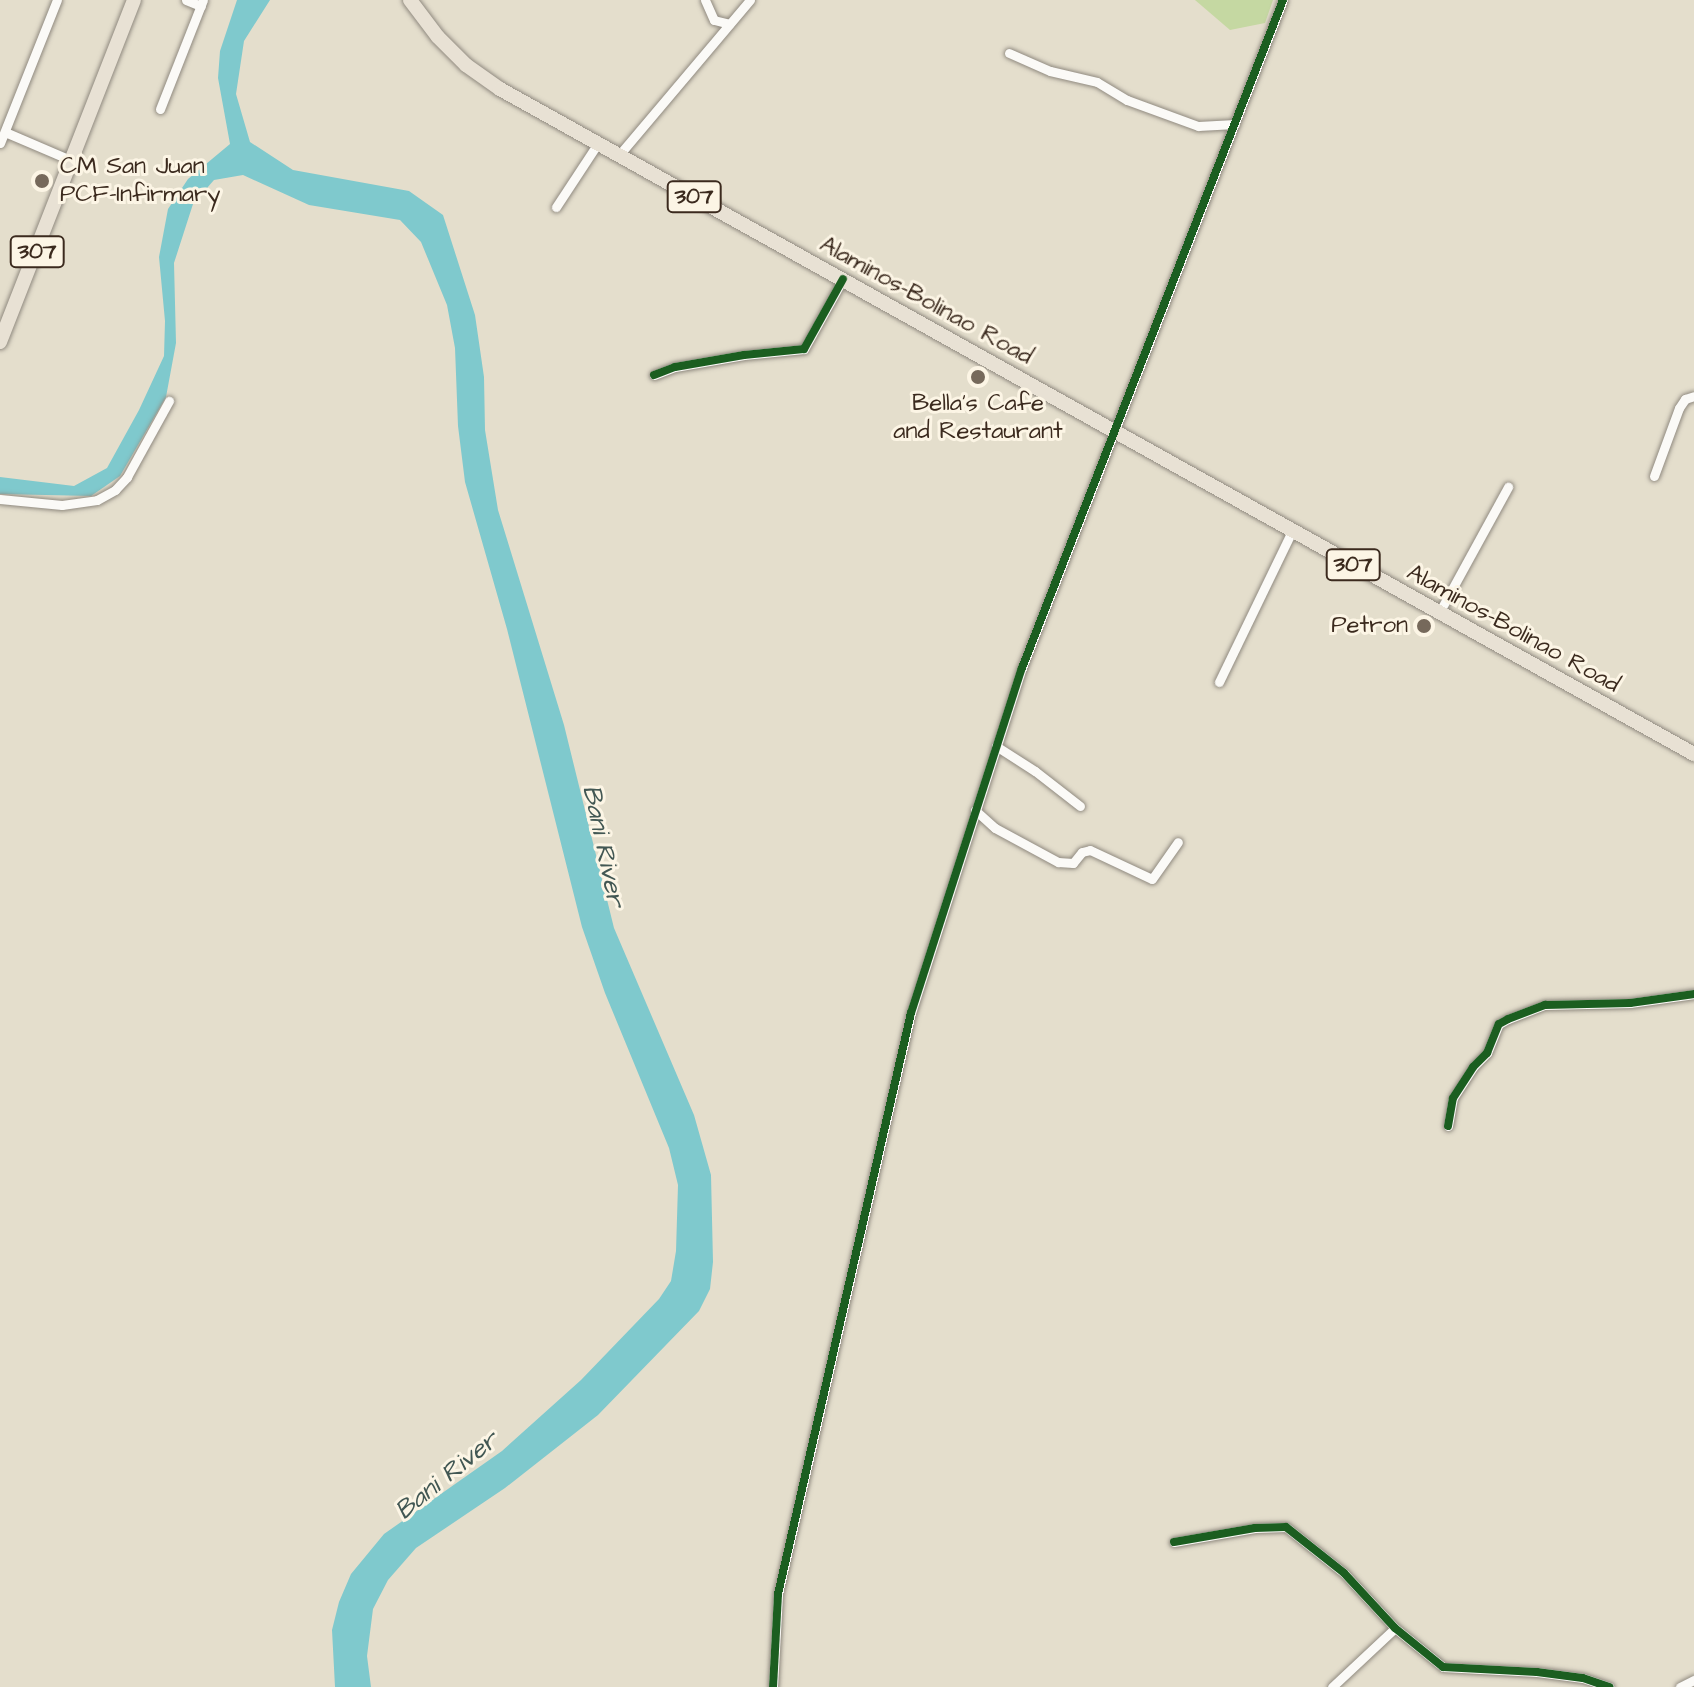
<!DOCTYPE html>
<html>
<head>
<meta charset="utf-8">
<style>
	body { margin:0 }
	#map { position:relative; width:1694px; height:1687px; overflow:hidden; background:#e4decc; font-family:"Architects Daughter",sans-serif }
	div>[style] { position:absolute }
	.green>* { inset:0; background:#c5d8a2 }
	.water>* { inset:0; background:#7fc9cd }
	.roads { filter:drop-shadow(0 0 2px #908a80) drop-shadow(0 0 2px #908a80) }
	.street>* { height:9px; margin:-4.5px; padding:0 4.5px; transform-origin:4.5px; border-radius:4.5px; background:#fbfaf7 }
	.primary>* { height:14px; margin:-7px; padding:0 7px; transform-origin:7px; border-radius:7px; background:#e8e1d4 }
	.cycleway>* { height:8px; margin:-4px; padding:0 4px; transform-origin:4px; border-radius:4px; background:#1b5e20 }
	.dots>* { width:22px; height:22px; translate:-50% -50%; box-sizing:border-box; border:4px solid #fcf5e5; border-radius:50% }
	span { translate:-50% -50%; white-space:nowrap; text-align:center; line-height:1.15; -webkit-text-stroke:6px #fcf5e5; paint-order:stroke }
	.shield-label span { padding:2px 6px; background:#fcf5e5; border:2px solid; border-radius:6px; -webkit-text-stroke-width:0 }
	.shield-label { font-size:22px; color:#3b2a1e; font-weight:700 }
	.poi-label { font-size:24px; color:#3b2a1e }
	.left { translate:0 -50%; text-align:left }
	.right { translate:-100% -50%; text-align:right }
	.street-label { font-size:24px; color:#3b2a1e }
	.water-label { font-size:26px; color:#425753; font-style:italic }
</style>
</head>
<body>
<div id="map">
	<div class="green">
		<i style="clip-path:polygon(1195px 0,1273px 0,1265px 23px,1230px 30px)"></i>
	</div>
	<div class="water">
		<i style="clip-path:polygon(237px 0,270px 0,244px 41px,236px 94px,250px 142px,293px 170px,409px 191px,443px 215px,475px 315px,484px 377px,485px 430px,498px 510px,564px 725px,614px 928px,694px 1115px,711px 1175px,713px 1262px,710px 1289px,699px 1311px,598px 1415px,505px 1488px,416px 1548px,388px 1580px,373px 1609px,367px 1656px,371px 1687px,335px 1687px,332px 1630px,339px 1602px,351px 1574px,384px 1534px,502px 1451px,581px 1380px,659px 1299px,671px 1281px,676px 1251px,678px 1185px,669px 1148px,605px 993px,582px 927px,507px 629px,465px 482px,458px 426px,455px 348px,447px 305px,421px 242px,400px 220px,309px 205px,243px 175px,214px 180px,193px 204px,174px 263px,176px 343px,166px 397px,120px 476px,91px 496px,0 494px,0 477px,74px 486px,107px 468px,139px 410px,164px 356px,165px 321px,159px 257px,168px 209px,188px 179px,230px 144px,218px 78px,220px 51px)"></i>
	</div>
	<div class="roads">
		<div class="street">
			<i style="left:186px;top:0;width:16px;rotate:22deg"></i>
			<i style="left:705px;top:0;width:22px;rotate:66deg"></i>
			<i style="left:714px;top:20px;width:16px;rotate:14deg"></i>
			<i style="left:1009px;top:53px;width:45px;rotate:23.7deg"></i>
			<i style="left:1050px;top:71px;width:48px;rotate:13.2deg"></i>
			<i style="left:1097px;top:82px;width:35px;rotate:31deg"></i>
			<i style="left:1127px;top:100px;width:76px;rotate:20.1deg"></i>
			<i style="left:1198px;top:126px;width:37px;rotate:-3deg"></i>
			<i style="left:160px;top:109px;width:117px;rotate:-68.5deg"></i>
			<i style="left:5px;top:132px;width:74px;rotate:23.1deg"></i>
			<i style="left:0;top:143px;width:154px;rotate:-68.3deg"></i>
			<i style="left:619px;top:155px;width:203px;rotate:-49.8deg"></i>
			<i style="left:556px;top:207px;width:77px;rotate:-56.7deg"></i>
			<i style="left:654px;top:375px;width:22px;rotate:-21deg"></i>
			<i style="left:675px;top:367px;width:70px;rotate:-9.9deg"></i>
			<i style="left:744px;top:355px;width:60px;rotate:-5.7deg"></i>
			<i style="left:804px;top:349px;width:80px;rotate:-60.9deg"></i>
			<i style="left:1654px;top:476px;width:72px;rotate:-69.8deg"></i>
			<i style="left:1679px;top:408px;width:11px;rotate:-56deg"></i>
			<i style="left:1685px;top:399px;width:9px;rotate:-18deg"></i>
			<i style="left:0;top:499px;width:62px;rotate:5.5deg"></i>
			<i style="left:62px;top:505px;width:35px;rotate:-8deg"></i>
			<i style="left:97px;top:500px;width:21px;rotate:-29deg"></i>
			<i style="left:115px;top:490px;width:18px;rotate:-47deg"></i>
			<i style="left:127px;top:477px;width:87px;rotate:-61.1deg"></i>
			<i style="left:1439px;top:613px;width:144px;rotate:-61.3deg"></i>
			<i style="left:1219px;top:682px;width:168px;rotate:-64.2deg"></i>
			<i style="left:996px;top:746px;width:46px;rotate:32.7deg"></i>
			<i style="left:1035px;top:771px;width:57px;rotate:37.9deg"></i>
			<i style="left:975px;top:810px;width:27px;rotate:42deg"></i>
			<i style="left:995px;top:828px;width:72px;rotate:28.4deg"></i>
			<i style="left:1058px;top:862px;width:15px;rotate:4deg"></i>
			<i style="left:1073px;top:863px;width:14px;rotate:-51deg"></i>
			<i style="left:1082px;top:852px;width:8px;rotate:-14deg"></i>
			<i style="left:1090px;top:850px;width:68px;rotate:25.1deg"></i>
			<i style="left:1152px;top:879px;width:45px;rotate:-54.9deg"></i>
			<i style="left:1448px;top:1126px;width:28px;rotate:-80deg"></i>
			<i style="left:1453px;top:1098px;width:37px;rotate:-57deg"></i>
			<i style="left:1473px;top:1067px;width:20px;rotate:-45deg"></i>
			<i style="left:1487px;top:1053px;width:31px;rotate:-68deg"></i>
			<i style="left:1499px;top:1024px;width:10px;rotate:-29deg"></i>
			<i style="left:1508px;top:1019px;width:40px;rotate:-21deg"></i>
			<i style="left:1545px;top:1005px;width:85px;rotate:-1.3deg"></i>
			<i style="left:1630px;top:1003px;width:65px;rotate:-8deg"></i>
			<i style="left:1174px;top:1542px;width:82px;rotate:-9.8deg"></i>
			<i style="left:1255px;top:1528px;width:31px;rotate:-2deg"></i>
			<i style="left:1286px;top:1527px;width:74px;rotate:38.4deg"></i>
			<i style="left:1344px;top:1573px;width:75px;rotate:47.2deg"></i>
			<i style="left:1395px;top:1628px;width:62px;rotate:39.1deg"></i>
			<i style="left:1443px;top:1667px;width:94px;rotate:3deg"></i>
			<i style="left:1537px;top:1672px;width:46px;rotate:7.4deg"></i>
			<i style="left:1583px;top:1678px;width:28px;rotate:19deg"></i>
			<i style="left:773px;top:1687px;width:93px;rotate:-86.9deg"></i>
			<i style="left:778px;top:1594px;width:596px;rotate:-77.11deg"></i>
			<i style="left:911px;top:1013px;width:362px;rotate:-72.2deg"></i>
			<i style="left:1022px;top:668px;width:717px;rotate:-68.66deg"></i>
			<i style="left:1332px;top:1687px;width:86px;rotate:-43.1deg"></i>
			<i style="left:1680px;top:1687px;width:16px;rotate:-27deg"></i>
		</div>
		<div class="primary">
			<i style="left:410px;top:0;width:46px;rotate:52.9deg"></i>
			<i style="left:438px;top:37px;width:40px;rotate:45deg"></i>
			<i style="left:466px;top:65px;width:42px;rotate:35.2deg"></i>
			<i style="left:500px;top:89px;width:1367px;rotate:29.12deg"></i>
			<i style="left:0;top:342px;width:367px;rotate:-68.6deg"></i>
		</div>
	</div>
	<div class="cycleway">
		<i style="left:654px;top:375px;width:22px;rotate:-21deg"></i>
		<i style="left:675px;top:367px;width:70px;rotate:-9.9deg"></i>
		<i style="left:744px;top:355px;width:60px;rotate:-5.7deg"></i>
		<i style="left:804px;top:349px;width:80px;rotate:-60.9deg"></i>
		<i style="left:1448px;top:1126px;width:28px;rotate:-80deg"></i>
		<i style="left:1453px;top:1098px;width:37px;rotate:-57deg"></i>
		<i style="left:1473px;top:1067px;width:20px;rotate:-45deg"></i>
		<i style="left:1487px;top:1053px;width:31px;rotate:-68deg"></i>
		<i style="left:1499px;top:1024px;width:10px;rotate:-29deg"></i>
		<i style="left:1508px;top:1019px;width:40px;rotate:-21deg"></i>
		<i style="left:1545px;top:1005px;width:85px;rotate:-1.3deg"></i>
		<i style="left:1630px;top:1003px;width:65px;rotate:-8deg"></i>
		<i style="left:1174px;top:1542px;width:82px;rotate:-9.8deg"></i>
		<i style="left:1255px;top:1528px;width:31px;rotate:-2deg"></i>
		<i style="left:1286px;top:1527px;width:74px;rotate:38.4deg"></i>
		<i style="left:1344px;top:1573px;width:75px;rotate:47.2deg"></i>
		<i style="left:1395px;top:1628px;width:62px;rotate:39.1deg"></i>
		<i style="left:1443px;top:1667px;width:94px;rotate:3deg"></i>
		<i style="left:1537px;top:1672px;width:46px;rotate:7.4deg"></i>
		<i style="left:1583px;top:1678px;width:28px;rotate:19deg"></i>
		<i style="left:773px;top:1687px;width:93px;rotate:-86.9deg"></i>
		<i style="left:778px;top:1594px;width:596px;rotate:-77.11deg"></i>
		<i style="left:911px;top:1013px;width:362px;rotate:-72.2deg"></i>
		<i style="left:1022px;top:668px;width:717px;rotate:-68.66deg"></i>
	</div>
	<div class="dots">
		<i style="left:42px;top:181px;background:#76695b"></i>
		<i style="left:978px;top:377px;background:#76695b"></i>
		<i style="left:1424px;top:626px;background:#76695b"></i>
	</div>
	<div class="shield-label">
		<span style="left:694px;top:197px">307</span>
		<span style="left:37px;top:252px">307</span>
		<span style="left:1353px;top:565px">307</span>
	</div>
	<div class="poi-label">
		<span class="left" style="left:60px;top:181px">CM San Juan<br>PCF-Infirmary</span>
		<span style="left:978px;top:418px">Bella’s Cafe<br>and Restaurant</span>
		<span class="right" style="left:1408px;top:626px">Petron</span>
	</div>
	<div class="street-label">
		<span style="left:926px;top:301px;rotate:29deg">Alaminos-Bolinao Road</span>
		<span style="left:1513px;top:629px;rotate:29deg">Alaminos-Bolinao Road</span>
	</div>
	<div class="water-label">
		<span style="left:603px;top:846px;rotate:78deg">Bani River</span>
		<span style="left:447px;top:1476px;rotate:-39deg">Bani River</span>
	</div>
</div>
</body>
</html>
